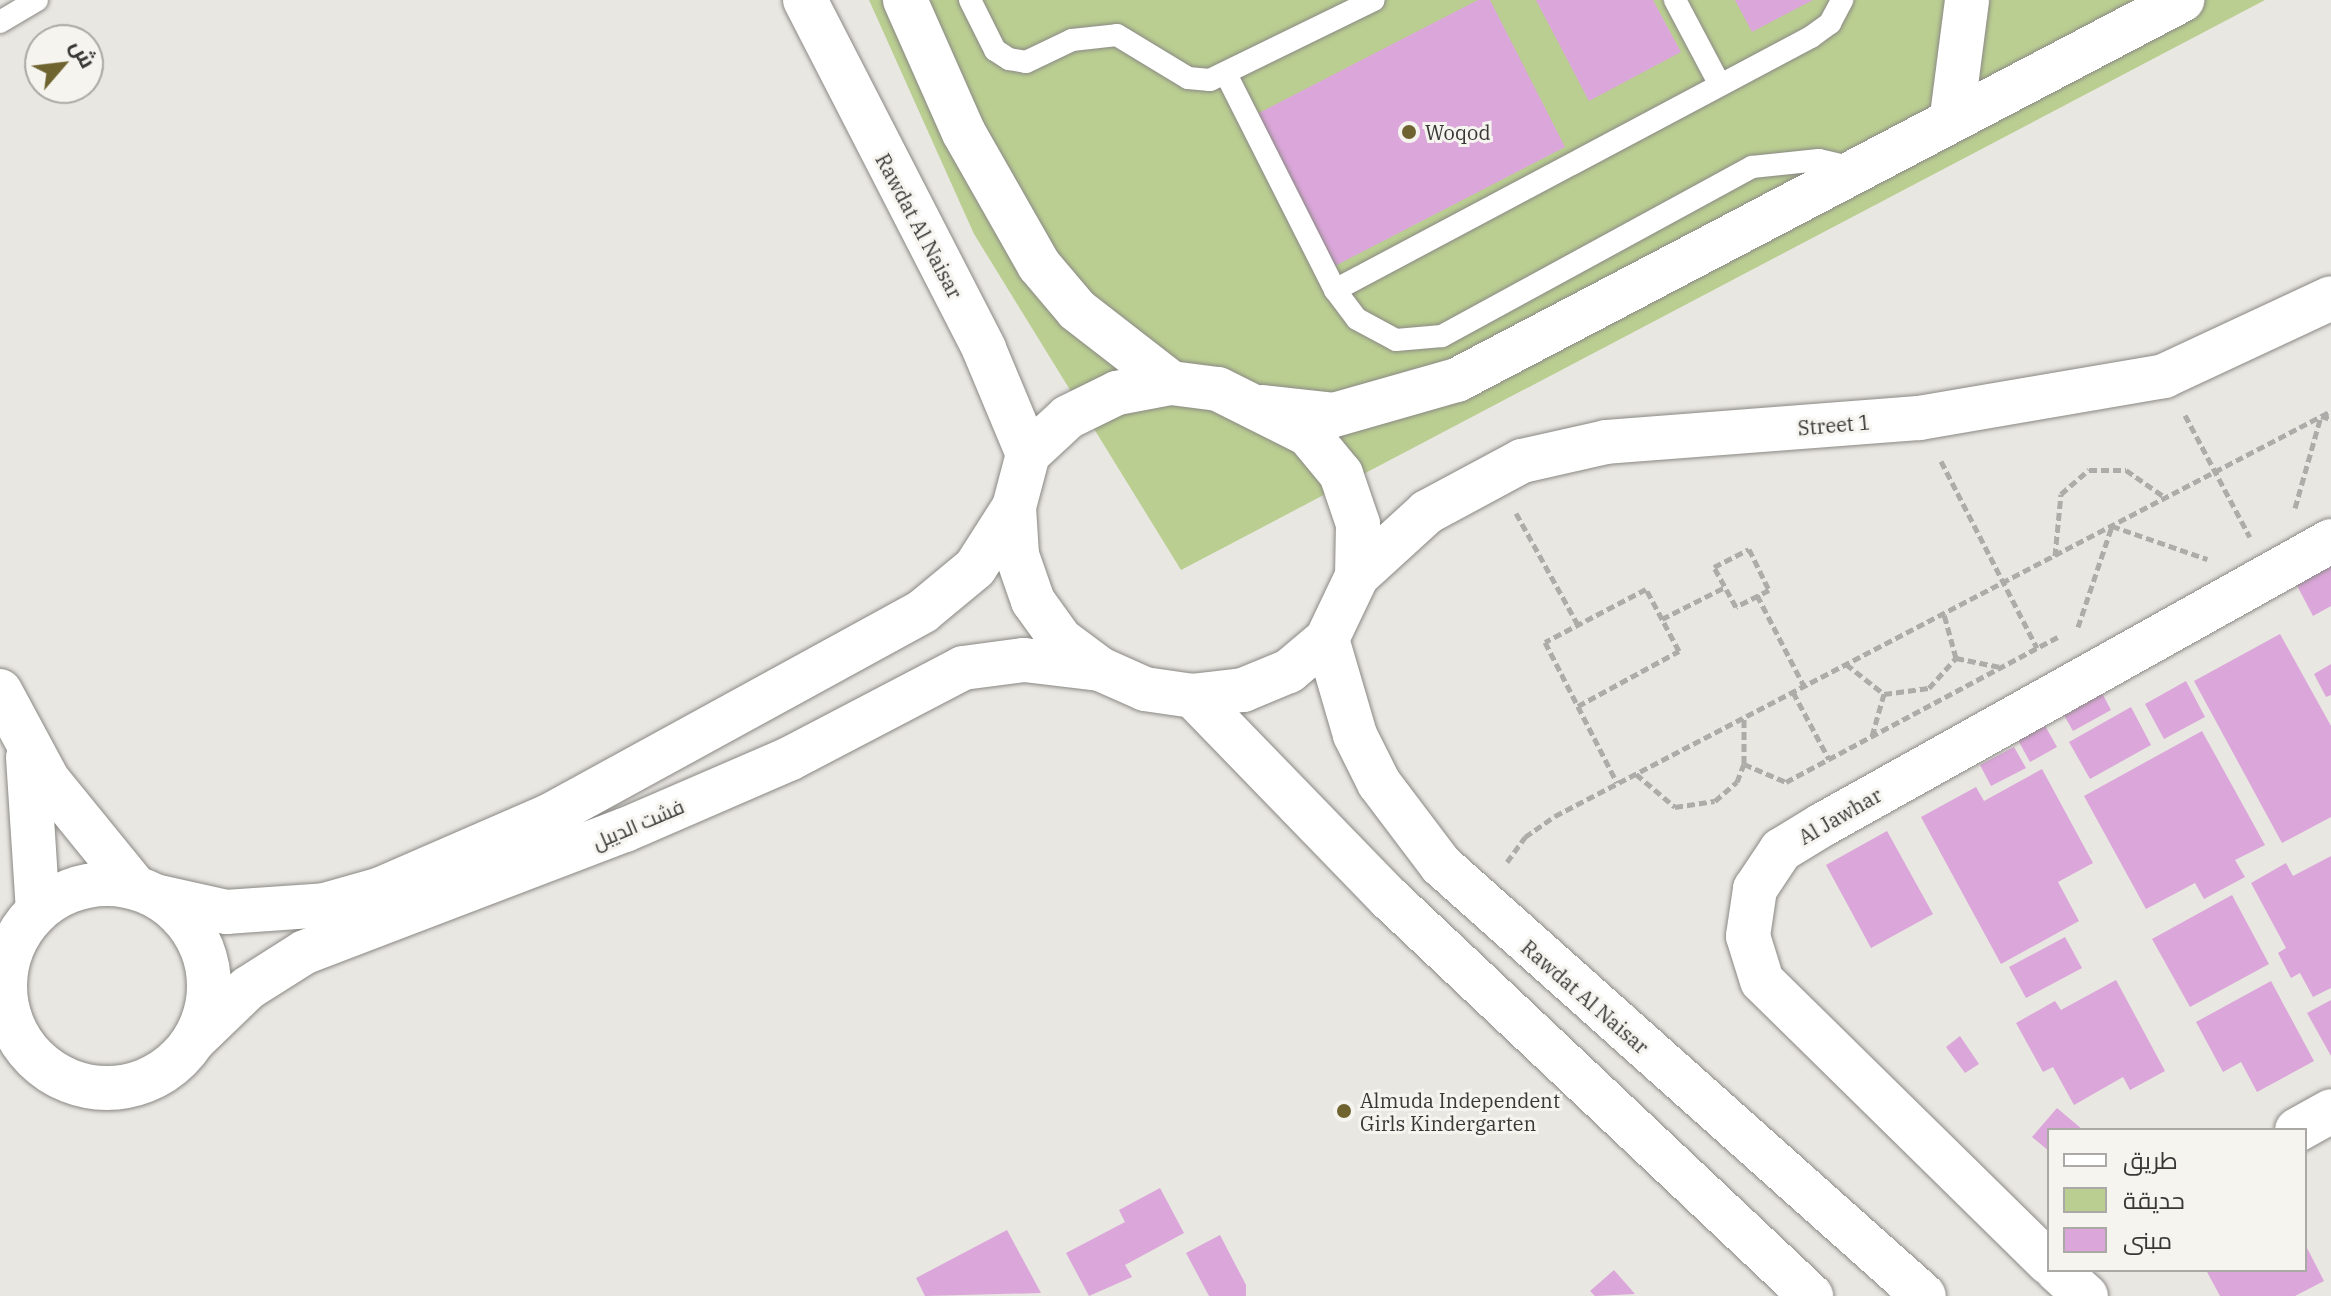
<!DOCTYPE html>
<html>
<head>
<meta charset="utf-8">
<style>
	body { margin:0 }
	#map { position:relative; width:2331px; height:1296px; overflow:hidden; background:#e9e7e2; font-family:"IBM Plex Serif",Cairo,serif }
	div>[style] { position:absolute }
	.green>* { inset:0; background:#bace91 }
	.building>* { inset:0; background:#dba6da }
	.path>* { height:5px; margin-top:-2.5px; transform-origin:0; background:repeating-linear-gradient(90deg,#adaca8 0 8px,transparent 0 12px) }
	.roads { filter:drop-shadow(0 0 2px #8a8884) drop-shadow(0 0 2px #8a8884) }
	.lane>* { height:22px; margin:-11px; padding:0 11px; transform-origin:11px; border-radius:11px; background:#fff }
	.street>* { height:44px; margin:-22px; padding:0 22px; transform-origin:22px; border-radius:22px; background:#fff }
	.secondary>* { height:44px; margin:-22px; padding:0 22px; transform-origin:22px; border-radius:22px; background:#fff }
	.secondary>.ring { margin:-22px; padding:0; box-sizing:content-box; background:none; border:44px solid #fff; border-radius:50% }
	.dots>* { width:22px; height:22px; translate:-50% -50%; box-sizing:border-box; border:4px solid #f6f4ef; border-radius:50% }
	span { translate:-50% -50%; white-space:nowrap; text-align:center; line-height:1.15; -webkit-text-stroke:6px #f6f4ef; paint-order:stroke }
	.poi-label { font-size:20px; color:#383836 }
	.left { translate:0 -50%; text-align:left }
	.street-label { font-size:20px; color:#383836 }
	.legend { position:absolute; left:2047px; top:1128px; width:260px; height:144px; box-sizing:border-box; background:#f6f4ef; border:2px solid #aaa9a5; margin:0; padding:10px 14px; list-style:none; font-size:24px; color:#383836 }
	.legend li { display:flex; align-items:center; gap:16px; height:40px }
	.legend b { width:40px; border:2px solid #aaa9a5 }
	.north { position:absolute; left:24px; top:24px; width:80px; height:80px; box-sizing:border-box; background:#f6f4ef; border:2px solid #aaa9a5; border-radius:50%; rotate:62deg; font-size:22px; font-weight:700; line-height:32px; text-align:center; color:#383836 }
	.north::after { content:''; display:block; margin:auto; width:28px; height:36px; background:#6f6430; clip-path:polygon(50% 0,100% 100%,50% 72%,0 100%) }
</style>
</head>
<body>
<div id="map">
	<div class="green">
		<i style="clip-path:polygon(869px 0,2265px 0,1181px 570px,974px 234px)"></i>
	</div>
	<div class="building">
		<i style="clip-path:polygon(1478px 0,1490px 0,1565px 147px,1331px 268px,1253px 116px)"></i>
		<i style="clip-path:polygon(1536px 0,1653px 0,1681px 52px,1589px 101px)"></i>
		<i style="clip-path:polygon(1735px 0,1813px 0,1752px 32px)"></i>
		<i style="clip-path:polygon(2331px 564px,2331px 606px,2313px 616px,2293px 578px)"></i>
		<i style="clip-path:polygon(2280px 634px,2331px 726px,2331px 817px,2282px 843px,2194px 681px)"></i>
		<i style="clip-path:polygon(2331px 664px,2331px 695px,2326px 697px,2314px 674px)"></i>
		<i style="clip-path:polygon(2095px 680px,2111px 710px,2073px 731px,2056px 701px)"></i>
		<i style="clip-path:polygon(2186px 681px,2205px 717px,2164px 739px,2145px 704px)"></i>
		<i style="clip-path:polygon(2131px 707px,2151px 745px,2090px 779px,2069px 742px)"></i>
		<i style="clip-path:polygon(2039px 715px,2057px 747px,2030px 762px,2012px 729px)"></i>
		<i style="clip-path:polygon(2202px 731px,2265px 845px,2235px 860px,2245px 877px,2204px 899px,2195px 883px,2146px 909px,2084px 796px)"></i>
		<i style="clip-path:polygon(2014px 747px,2026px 768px,1991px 786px,1980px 765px)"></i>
		<i style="clip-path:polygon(2042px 769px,2093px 863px,2058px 882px,2079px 921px,2001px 964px,1921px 817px,1976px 787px,1984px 801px)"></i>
		<i style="clip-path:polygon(1887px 831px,1933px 914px,1871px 948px,1826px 865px)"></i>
		<i style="clip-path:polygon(2331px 856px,2331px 988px,2313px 997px,2300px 973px,2291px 978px,2278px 953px,2286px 948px,2251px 883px,2286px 863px,2293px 876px)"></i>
		<i style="clip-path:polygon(2232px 895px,2269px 964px,2190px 1007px,2152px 939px)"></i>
		<i style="clip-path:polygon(2065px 937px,2082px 968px,2026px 998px,2009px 967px)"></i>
		<i style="clip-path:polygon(2116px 980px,2165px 1071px,2130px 1090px,2123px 1077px,2074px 1105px,2053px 1067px,2043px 1072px,2016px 1023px,2055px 1001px,2061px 1010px)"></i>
		<i style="clip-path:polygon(2271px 981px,2314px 1061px,2257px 1092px,2241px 1062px,2223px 1072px,2196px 1022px)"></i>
		<i style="clip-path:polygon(2331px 1000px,2331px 1056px,2307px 1013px)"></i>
		<i style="clip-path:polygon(1960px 1036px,1979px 1064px,1965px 1073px,1946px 1047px)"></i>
		<i style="clip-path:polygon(2057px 1108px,2083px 1130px,2049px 1130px,2049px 1151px,2032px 1137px)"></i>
		<i style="clip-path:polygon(1160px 1188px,1184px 1233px,1125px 1265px,1132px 1277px,1089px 1296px,1066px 1253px,1125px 1222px,1119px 1210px)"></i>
		<i style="clip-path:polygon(1007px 1230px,1041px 1293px,925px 1296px,916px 1278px)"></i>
		<i style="clip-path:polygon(1220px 1235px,1246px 1285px,1246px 1296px,1209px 1296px,1186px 1253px)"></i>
		<i style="clip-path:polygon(2305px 1244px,2324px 1281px,2295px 1296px,2220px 1296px,2206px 1270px,2305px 1270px)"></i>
		<i style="clip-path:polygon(1614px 1270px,1635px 1294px,1595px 1296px,1590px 1291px)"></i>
	</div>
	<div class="path">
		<i style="left:2185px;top:415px;width:138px;rotate:62deg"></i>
		<i style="left:1941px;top:461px;width:210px;rotate:62.8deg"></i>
		<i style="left:2295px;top:508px;width:96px;rotate:-74.2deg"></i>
		<i style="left:2321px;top:416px;width:10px;rotate:17deg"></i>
		<i style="left:1516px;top:513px;width:128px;rotate:61deg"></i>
		<i style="left:1749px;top:549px;width:46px;rotate:64deg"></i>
		<i style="left:1769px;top:590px;width:37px;rotate:153deg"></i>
		<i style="left:1736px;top:607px;width:46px;rotate:-118.8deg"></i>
		<i style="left:1714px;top:567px;width:39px;rotate:-27deg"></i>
		<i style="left:2055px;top:556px;width:62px;rotate:-84.5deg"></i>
		<i style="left:2061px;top:494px;width:37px;rotate:-41deg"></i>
		<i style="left:2089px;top:470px;width:37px"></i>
		<i style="left:2126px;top:470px;width:49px;rotate:35deg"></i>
		<i style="left:1757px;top:595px;width:102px;rotate:62.7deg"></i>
		<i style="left:1662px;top:619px;width:71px;rotate:-26.9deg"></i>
		<i style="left:2078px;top:627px;width:107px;rotate:-71.4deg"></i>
		<i style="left:2112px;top:526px;width:101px;rotate:19.2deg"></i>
		<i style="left:1956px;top:658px;width:45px;rotate:11.6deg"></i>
		<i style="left:1846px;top:664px;width:48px;rotate:38.3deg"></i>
		<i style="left:1884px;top:694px;width:45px;rotate:-7.6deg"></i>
		<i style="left:1929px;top:688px;width:40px;rotate:-48deg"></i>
		<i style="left:1956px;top:658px;width:46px;rotate:-105.3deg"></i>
		<i style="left:1793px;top:692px;width:76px;rotate:61.8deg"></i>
		<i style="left:1578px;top:706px;width:115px;rotate:-28.6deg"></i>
		<i style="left:1679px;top:651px;width:70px;rotate:-118deg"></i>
		<i style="left:1646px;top:589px;width:114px;rotate:152.3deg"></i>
		<i style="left:1545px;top:642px;width:158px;rotate:62.9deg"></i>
		<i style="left:1872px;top:736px;width:44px;rotate:-74.1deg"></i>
		<i style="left:1744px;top:764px;width:46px;rotate:23.2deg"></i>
		<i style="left:1786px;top:782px;width:308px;rotate:-28.1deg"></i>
		<i style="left:1636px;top:774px;width:51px;rotate:40.2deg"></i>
		<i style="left:1675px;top:807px;width:40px;rotate:-8.5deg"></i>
		<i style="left:1715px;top:801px;width:29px;rotate:-41deg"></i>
		<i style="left:1737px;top:782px;width:19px;rotate:-69deg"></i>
		<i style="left:1744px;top:764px;width:46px;rotate:-90deg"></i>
		<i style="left:1507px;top:862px;width:31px;rotate:-54deg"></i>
		<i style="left:1525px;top:837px;width:37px;rotate:-35deg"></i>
		<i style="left:1555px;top:816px;width:875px;rotate:-27.56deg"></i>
	</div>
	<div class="roads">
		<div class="lane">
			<i style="left:970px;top:0;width:56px;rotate:63.4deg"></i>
			<i style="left:995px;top:50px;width:17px;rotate:33deg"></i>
			<i style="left:1009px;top:59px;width:17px;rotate:10deg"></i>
			<i style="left:1026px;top:62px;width:51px;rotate:-25.6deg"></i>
			<i style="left:1072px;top:40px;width:45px;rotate:-6.3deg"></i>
			<i style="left:1117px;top:35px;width:83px;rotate:31.2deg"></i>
			<i style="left:1188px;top:78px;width:22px;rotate:5deg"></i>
			<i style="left:1210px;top:80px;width:182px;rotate:-26deg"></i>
			<i style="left:1675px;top:0;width:94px;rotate:62.1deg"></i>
			<i style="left:0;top:22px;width:43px;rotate:-30.7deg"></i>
			<i style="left:1227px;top:76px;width:240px;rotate:63.2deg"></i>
			<i style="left:1335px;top:290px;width:36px;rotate:53deg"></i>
			<i style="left:1357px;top:319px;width:44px;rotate:28.3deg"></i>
			<i style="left:1396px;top:340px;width:46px;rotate:-5deg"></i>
			<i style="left:1442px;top:336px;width:353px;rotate:-28.6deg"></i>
			<i style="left:1752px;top:167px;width:67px;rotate:-6deg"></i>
			<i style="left:1819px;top:160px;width:35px;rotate:13deg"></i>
			<i style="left:1335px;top:290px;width:539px;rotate:-27.99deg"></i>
			<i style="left:1811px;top:37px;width:24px;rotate:-36deg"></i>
			<i style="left:1830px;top:23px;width:26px;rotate:-62deg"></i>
		</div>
		<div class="street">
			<i style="left:1952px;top:116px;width:117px;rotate:-82.6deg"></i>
			<i style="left:1263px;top:407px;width:71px;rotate:6.4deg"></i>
			<i style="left:1334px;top:415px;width:128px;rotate:-15.9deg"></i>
			<i style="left:1457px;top:380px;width:819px;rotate:-27.66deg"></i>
			<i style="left:1357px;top:576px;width:95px;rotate:-42.4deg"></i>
			<i style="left:1427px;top:512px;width:108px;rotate:-28.2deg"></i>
			<i style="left:1522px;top:461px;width:86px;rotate:-12.7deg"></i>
			<i style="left:1606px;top:442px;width:314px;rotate:-4.4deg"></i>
			<i style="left:1919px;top:418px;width:249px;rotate:-9.7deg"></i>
			<i style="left:2164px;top:376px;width:184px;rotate:-25deg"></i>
			<i style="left:0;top:691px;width:101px;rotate:61.7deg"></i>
			<i style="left:48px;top:780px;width:138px;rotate:50.9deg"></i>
			<i style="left:28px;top:757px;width:153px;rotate:86.3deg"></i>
			<i style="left:2297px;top:1130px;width:39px;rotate:-29deg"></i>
			<i style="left:2049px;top:1263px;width:402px;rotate:-135.5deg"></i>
			<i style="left:1762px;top:981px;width:47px;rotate:-107.3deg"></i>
			<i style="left:1748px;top:936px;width:48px;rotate:-81.5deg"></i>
			<i style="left:1755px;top:889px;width:47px;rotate:-56.3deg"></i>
			<i style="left:1781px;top:850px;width:48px;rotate:-31.4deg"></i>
			<i style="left:1822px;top:825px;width:583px;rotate:-29.16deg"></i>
			<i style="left:2057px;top:1270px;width:39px;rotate:42deg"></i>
		</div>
		<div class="secondary">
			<i style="left:805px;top:0;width:392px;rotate:62.8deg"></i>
			<i style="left:984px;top:349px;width:114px;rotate:67.3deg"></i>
			<i style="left:905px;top:0;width:145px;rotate:66.1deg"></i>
			<i style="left:964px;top:133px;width:152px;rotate:60.4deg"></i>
			<i style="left:1039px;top:265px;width:59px;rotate:49.8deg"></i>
			<i style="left:1077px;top:310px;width:119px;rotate:37.8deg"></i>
			<i style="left:1171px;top:383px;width:47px;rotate:7.3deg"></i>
			<i style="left:1218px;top:389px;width:101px;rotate:26.6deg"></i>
			<i style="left:1308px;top:434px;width:52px;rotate:50.5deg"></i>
			<i style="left:1341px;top:474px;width:53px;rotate:71.2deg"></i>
			<i style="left:1358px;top:524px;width:52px;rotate:91.1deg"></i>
			<i style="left:1357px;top:576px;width:70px;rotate:115.5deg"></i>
			<i style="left:1327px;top:639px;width:50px;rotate:139.9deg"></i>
			<i style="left:1289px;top:671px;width:50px;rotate:157.6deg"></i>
			<i style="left:1243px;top:690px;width:50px;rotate:173.2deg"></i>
			<i style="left:1193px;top:696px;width:49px;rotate:-171.7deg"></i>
			<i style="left:1145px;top:689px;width:49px;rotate:-156deg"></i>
			<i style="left:1100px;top:669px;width:49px;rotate:-143.4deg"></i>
			<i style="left:1061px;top:640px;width:48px;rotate:-125.7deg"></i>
			<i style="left:1033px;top:601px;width:49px;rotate:-109.2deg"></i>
			<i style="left:1017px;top:555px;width:48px;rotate:-93.6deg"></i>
			<i style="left:1014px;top:507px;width:55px;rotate:-75.2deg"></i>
			<i style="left:1028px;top:454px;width:54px;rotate:-42.8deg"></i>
			<i style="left:1068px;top:417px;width:55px;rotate:-26.1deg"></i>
			<i style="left:1117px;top:393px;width:55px;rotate:-10.5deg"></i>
			<i style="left:1327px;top:639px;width:100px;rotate:73.7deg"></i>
			<i style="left:1355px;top:735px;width:54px;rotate:63.4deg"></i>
			<i style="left:1379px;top:783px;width:103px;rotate:52.9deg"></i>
			<i style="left:1441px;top:865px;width:647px;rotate:41.74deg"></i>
			<i style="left:1193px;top:696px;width:283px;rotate:45.9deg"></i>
			<i style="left:1390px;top:899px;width:579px;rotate:43.32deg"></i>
			<i class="ring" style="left:5px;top:884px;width:160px;height:160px"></i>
			<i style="left:159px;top:897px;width:69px;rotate:12.6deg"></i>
			<i style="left:226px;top:912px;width:99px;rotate:-4deg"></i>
			<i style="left:325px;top:905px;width:58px;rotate:-15.9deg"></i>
			<i style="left:381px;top:889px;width:183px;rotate:-23.5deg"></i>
			<i style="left:549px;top:816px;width:426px;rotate:-28.7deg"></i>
			<i style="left:923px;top:611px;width:67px;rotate:-39.6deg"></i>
			<i style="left:975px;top:568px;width:72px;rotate:-57.4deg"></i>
			<i style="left:194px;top:1040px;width:75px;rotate:-43.9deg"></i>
			<i style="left:248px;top:988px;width:67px;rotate:-32.3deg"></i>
			<i style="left:305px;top:952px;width:342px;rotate:-20.9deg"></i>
			<i style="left:625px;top:830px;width:179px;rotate:-23.4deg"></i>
			<i style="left:789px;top:759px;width:196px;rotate:-27.6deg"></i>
			<i style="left:963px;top:668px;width:62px;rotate:-7.5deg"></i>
			<i style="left:1024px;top:660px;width:76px;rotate:6.8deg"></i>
		</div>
	</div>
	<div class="dots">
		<i style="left:1409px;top:132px;background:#6f6430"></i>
		<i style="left:1344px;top:1111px;background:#6f6430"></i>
	</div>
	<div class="poi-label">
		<span class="left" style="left:1425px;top:132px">Woqod</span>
		<span class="left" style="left:1360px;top:1112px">Almuda Independent<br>Girls Kindergarten</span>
	</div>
	<div class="street-label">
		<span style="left:919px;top:226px;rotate:62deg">Rawdat Al Naisar</span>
		<span style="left:1834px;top:425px;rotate:-5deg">Street 1</span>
		<span style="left:1840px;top:816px;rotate:-30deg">Al Jawhar</span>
		<span style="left:638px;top:824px;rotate:-23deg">فشت الديبل</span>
		<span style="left:1585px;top:997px;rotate:41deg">Rawdat Al Naisar</span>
	</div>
	<ul class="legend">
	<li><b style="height:10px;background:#fff"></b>طريق</li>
	<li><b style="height:22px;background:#bace91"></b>حديقة</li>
	<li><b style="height:22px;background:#dba6da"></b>مبنى</li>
	</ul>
	<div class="north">ش</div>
</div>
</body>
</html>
